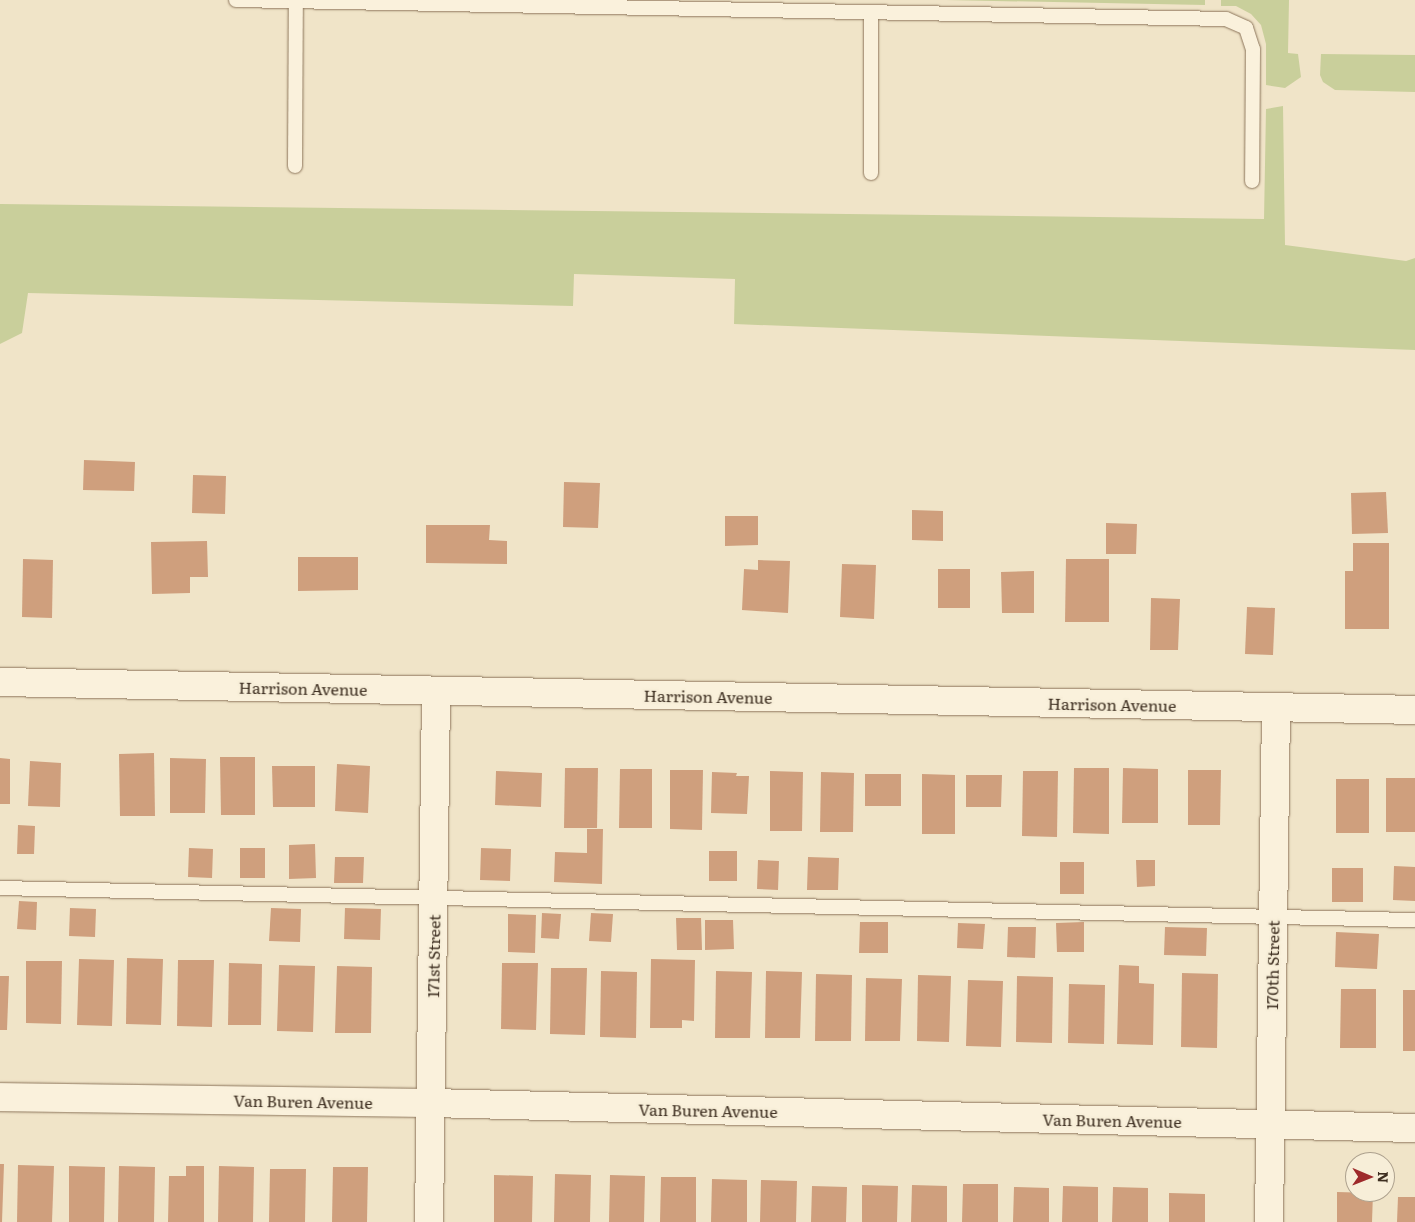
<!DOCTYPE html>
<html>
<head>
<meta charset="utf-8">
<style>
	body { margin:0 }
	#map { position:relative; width:1415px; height:1222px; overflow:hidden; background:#f0e4c8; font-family:Literata,serif }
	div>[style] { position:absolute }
	.green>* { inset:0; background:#c9cf9b }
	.building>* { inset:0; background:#cf9f7d }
	.roads { filter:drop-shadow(0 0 1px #8d765c) drop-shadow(0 0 1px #8d765c) }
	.service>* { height:14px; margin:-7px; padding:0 7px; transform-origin:7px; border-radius:7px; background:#faf1dc }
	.minor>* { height:28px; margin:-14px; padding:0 14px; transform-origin:14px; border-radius:14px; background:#faf1dc }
	.tertiary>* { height:28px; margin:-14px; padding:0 14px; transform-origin:14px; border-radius:14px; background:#faf1dc }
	span { translate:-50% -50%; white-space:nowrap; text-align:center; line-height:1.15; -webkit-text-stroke:4.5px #f7eed8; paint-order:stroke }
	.street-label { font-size:16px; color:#3d2e20 }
	.north { position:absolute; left:1345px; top:1152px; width:50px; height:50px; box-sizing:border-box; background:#f7eed8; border:1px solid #ada18e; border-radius:50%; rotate:91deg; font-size:14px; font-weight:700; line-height:20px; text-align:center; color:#3d2e20 }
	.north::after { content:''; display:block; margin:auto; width:18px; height:22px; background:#9e2a2b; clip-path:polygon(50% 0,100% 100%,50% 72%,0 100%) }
</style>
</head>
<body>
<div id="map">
	<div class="green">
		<i style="clip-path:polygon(946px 0,1205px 0,1205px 5px)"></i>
		<i style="clip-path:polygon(1221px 0,1289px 0,1288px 53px,1298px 54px,1301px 77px,1285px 88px,1266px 85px,1266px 44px,1261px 25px,1251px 14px,1236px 6px,1221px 6px)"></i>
		<i style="clip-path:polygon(1321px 54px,1415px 55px,1415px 92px,1335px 90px,1323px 82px,1320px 75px)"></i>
		<i style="clip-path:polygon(1283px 106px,1285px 245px,1406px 261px,1415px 258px,1415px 350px,734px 324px,735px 279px,574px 274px,573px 306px,28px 293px,22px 333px,0 344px,0 204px,1264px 219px,1266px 109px)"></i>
	</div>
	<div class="building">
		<i style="clip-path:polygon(84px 460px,135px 462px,134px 491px,83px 490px)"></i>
		<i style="clip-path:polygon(193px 475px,226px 476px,225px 514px,192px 513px)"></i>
		<i style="clip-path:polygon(564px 482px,600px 483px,598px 528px,563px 527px)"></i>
		<i style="clip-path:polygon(1386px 492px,1388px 533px,1352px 534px,1351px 493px)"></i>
		<i style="clip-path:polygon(912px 510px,943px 511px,943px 541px,912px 540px)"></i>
		<i style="clip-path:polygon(725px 516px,758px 516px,758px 545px,725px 546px)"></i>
		<i style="clip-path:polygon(1106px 523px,1137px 524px,1136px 554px,1106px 554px)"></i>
		<i style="clip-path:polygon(426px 525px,490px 525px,489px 540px,507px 541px,507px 564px,426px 563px)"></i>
		<i style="clip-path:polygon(207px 541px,208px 577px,190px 577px,190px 593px,152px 594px,151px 542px)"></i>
		<i style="clip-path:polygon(1353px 543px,1389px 543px,1389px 629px,1345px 629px,1345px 571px,1353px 571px)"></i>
		<i style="clip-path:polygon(298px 557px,358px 557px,358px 590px,298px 591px)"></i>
		<i style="clip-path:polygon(23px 559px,53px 560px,52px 618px,22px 617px)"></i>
		<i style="clip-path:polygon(1066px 559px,1109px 559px,1109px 622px,1065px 622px)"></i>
		<i style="clip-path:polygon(758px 560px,790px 561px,788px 613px,742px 610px,744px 569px,758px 570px)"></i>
		<i style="clip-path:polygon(842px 564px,876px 565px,874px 619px,840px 617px)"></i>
		<i style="clip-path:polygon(938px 569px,970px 569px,970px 608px,938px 608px)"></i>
		<i style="clip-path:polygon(1034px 571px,1034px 613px,1002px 613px,1001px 572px)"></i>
		<i style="clip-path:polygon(1151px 598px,1180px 599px,1178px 650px,1150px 650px)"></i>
		<i style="clip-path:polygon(1247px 607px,1275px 608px,1273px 655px,1245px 654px)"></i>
		<i style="clip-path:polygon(154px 753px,155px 816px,120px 816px,119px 754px)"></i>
		<i style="clip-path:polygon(220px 757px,255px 757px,255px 815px,221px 815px)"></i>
		<i style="clip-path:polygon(0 758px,10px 759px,10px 804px,0 804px)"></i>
		<i style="clip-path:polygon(170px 758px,206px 759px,205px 813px,170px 813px)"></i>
		<i style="clip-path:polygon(30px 761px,61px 763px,60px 807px,28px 806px)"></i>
		<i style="clip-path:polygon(337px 764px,370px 766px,368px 813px,335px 811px)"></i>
		<i style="clip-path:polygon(272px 766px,315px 766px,315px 807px,273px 807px)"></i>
		<i style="clip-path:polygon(565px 768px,598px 768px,597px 828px,564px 828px)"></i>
		<i style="clip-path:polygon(1074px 768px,1109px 768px,1109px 834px,1073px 833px)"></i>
		<i style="clip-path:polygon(1123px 768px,1158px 769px,1158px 823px,1122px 823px)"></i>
		<i style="clip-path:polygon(620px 769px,652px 769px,652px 828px,619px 828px)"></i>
		<i style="clip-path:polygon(670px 770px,703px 770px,702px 830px,670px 829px)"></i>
		<i style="clip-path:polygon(1188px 770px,1221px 770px,1220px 825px,1188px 825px)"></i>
		<i style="clip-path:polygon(496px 771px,542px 773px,541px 807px,495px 805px)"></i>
		<i style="clip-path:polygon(770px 771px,803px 772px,802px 831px,770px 831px)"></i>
		<i style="clip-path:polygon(1023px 771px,1058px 771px,1057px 837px,1022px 836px)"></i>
		<i style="clip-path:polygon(712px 772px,737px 773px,736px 776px,749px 776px,747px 814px,711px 813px)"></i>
		<i style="clip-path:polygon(821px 772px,854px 773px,853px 832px,820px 832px)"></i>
		<i style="clip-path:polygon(865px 774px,901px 774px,901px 806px,865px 806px)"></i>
		<i style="clip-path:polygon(922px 774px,955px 775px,955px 834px,922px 834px)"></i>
		<i style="clip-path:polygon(966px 775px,1002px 775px,1001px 807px,966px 807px)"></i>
		<i style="clip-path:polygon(1386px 778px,1415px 778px,1415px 832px,1386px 832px)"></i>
		<i style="clip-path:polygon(1336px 779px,1369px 779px,1369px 833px,1336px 833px)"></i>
		<i style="clip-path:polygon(18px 825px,35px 826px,34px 854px,17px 854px)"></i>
		<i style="clip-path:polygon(587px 829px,603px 829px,602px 884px,554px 882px,555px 852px,587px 853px)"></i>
		<i style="clip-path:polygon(315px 844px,316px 878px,289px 879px,289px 845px)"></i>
		<i style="clip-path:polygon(189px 848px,213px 849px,212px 878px,188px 877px)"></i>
		<i style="clip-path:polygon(240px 848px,265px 848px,265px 878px,240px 878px)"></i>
		<i style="clip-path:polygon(481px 848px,511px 849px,510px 881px,480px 880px)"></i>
		<i style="clip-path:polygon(709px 851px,737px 851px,737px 881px,709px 881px)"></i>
		<i style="clip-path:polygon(335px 857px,364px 857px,363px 883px,334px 883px)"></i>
		<i style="clip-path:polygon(808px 857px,839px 858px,838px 890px,807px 890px)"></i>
		<i style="clip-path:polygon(758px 860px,779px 861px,778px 890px,757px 889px)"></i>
		<i style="clip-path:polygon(1136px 860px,1155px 860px,1155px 886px,1137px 887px)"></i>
		<i style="clip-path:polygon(1060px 862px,1084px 862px,1084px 894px,1060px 894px)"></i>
		<i style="clip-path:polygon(1394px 866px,1415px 867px,1415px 901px,1393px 900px)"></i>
		<i style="clip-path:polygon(1332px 868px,1363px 868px,1363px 902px,1332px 902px)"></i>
		<i style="clip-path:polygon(19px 901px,37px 902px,36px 930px,17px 929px)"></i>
		<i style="clip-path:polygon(70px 908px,96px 909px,95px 937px,69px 936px)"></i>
		<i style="clip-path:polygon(271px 908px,301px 909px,300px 942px,269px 941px)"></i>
		<i style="clip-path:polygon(345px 908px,381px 909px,380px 940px,344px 939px)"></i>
		<i style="clip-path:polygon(542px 913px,561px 914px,559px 939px,541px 938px)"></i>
		<i style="clip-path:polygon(591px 913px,613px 914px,611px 942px,589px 941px)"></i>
		<i style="clip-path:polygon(508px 914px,536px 915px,535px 953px,508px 952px)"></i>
		<i style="clip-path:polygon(676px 918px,701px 918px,702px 950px,677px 950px)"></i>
		<i style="clip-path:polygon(705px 920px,733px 920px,734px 949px,705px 950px)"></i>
		<i style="clip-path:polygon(860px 922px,888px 922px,888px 953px,859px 953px)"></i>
		<i style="clip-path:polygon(1084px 922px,1084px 952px,1057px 952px,1056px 923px)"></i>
		<i style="clip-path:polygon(958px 923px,985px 924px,983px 949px,957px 948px)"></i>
		<i style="clip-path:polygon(1008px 927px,1036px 927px,1035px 958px,1007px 957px)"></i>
		<i style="clip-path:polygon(1165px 927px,1207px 928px,1206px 956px,1164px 955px)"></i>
		<i style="clip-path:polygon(1336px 932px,1379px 934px,1377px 969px,1335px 967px)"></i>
		<i style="clip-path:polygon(127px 958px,163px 959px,161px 1025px,126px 1024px)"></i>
		<i style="clip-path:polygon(79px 959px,114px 960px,112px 1026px,77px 1025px)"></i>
		<i style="clip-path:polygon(651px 959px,695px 960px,694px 1021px,682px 1020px,682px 1028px,650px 1028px)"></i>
		<i style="clip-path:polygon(178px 960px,214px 960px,212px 1027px,177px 1026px)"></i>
		<i style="clip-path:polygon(26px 961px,62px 961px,61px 1024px,26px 1023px)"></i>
		<i style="clip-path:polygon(229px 963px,262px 964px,261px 1025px,228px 1025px)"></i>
		<i style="clip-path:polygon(502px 963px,538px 963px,536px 1030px,501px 1029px)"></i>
		<i style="clip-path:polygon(279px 965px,315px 966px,313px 1032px,277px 1031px)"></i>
		<i style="clip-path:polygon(1119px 965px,1139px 966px,1139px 983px,1154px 984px,1153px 1045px,1117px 1044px)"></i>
		<i style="clip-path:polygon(337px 966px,372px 967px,371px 1033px,335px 1033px)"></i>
		<i style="clip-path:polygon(551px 968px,587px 968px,585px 1035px,550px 1034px)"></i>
		<i style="clip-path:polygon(601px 971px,637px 972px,636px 1038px,600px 1037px)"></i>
		<i style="clip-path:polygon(716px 971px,752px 972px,750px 1038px,715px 1038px)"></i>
		<i style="clip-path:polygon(766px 971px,802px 972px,800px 1038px,765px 1038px)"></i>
		<i style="clip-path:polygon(1182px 973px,1218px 974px,1217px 1048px,1181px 1047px)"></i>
		<i style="clip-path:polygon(816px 974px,852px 975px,851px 1041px,815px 1041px)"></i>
		<i style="clip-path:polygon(918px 975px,951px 976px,949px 1042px,917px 1041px)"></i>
		<i style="clip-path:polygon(0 976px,9px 976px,7px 1030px,0 1030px)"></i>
		<i style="clip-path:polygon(1017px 976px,1053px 977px,1052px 1043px,1016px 1042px)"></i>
		<i style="clip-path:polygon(866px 978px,902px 979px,900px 1041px,865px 1041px)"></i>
		<i style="clip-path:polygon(968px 980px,1003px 981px,1001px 1047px,966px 1046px)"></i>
		<i style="clip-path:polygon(1069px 984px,1105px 985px,1104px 1044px,1068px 1043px)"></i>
		<i style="clip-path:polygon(1341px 989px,1376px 989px,1376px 1048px,1340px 1048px)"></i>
		<i style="clip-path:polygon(1403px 990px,1415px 990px,1415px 1051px,1403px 1051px)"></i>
		<i style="clip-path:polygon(0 1164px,4px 1164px,2px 1222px,0 1222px)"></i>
		<i style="clip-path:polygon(18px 1165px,54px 1166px,52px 1222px,17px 1222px)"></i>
		<i style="clip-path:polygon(69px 1166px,105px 1167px,104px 1222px,69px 1222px)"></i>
		<i style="clip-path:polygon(119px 1166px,155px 1167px,154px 1222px,118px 1222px)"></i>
		<i style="clip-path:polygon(186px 1166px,204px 1166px,204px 1222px,168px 1222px,169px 1176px,186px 1176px)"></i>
		<i style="clip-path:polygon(219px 1166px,254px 1167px,253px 1222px,218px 1222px)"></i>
		<i style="clip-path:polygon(333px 1167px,368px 1167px,367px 1222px,332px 1222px)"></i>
		<i style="clip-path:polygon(270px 1169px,306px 1169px,305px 1222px,269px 1222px)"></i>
		<i style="clip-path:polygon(555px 1174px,591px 1175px,590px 1222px,554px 1222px)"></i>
		<i style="clip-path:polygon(494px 1175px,533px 1176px,532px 1222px,494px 1222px)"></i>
		<i style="clip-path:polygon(610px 1175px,645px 1176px,644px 1222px,609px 1222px)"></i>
		<i style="clip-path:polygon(661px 1177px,696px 1177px,696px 1222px,660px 1222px)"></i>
		<i style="clip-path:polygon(712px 1179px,747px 1180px,747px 1222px,711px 1222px)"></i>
		<i style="clip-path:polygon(761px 1180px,797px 1181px,796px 1222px,760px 1222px)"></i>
		<i style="clip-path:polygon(963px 1184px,998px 1184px,998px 1222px,962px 1222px)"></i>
		<i style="clip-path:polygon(862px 1185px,898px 1186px,897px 1222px,862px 1222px)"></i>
		<i style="clip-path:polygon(912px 1185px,947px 1186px,947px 1222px,911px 1222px)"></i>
		<i style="clip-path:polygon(812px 1186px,847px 1187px,846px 1222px,811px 1222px)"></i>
		<i style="clip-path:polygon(1063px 1186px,1098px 1187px,1098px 1222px,1062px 1222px)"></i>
		<i style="clip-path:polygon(1014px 1187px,1049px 1188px,1049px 1222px,1013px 1222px)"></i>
		<i style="clip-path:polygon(1113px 1187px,1148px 1188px,1148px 1222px,1112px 1222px)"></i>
		<i style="clip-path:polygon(1337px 1192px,1373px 1193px,1372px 1222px,1337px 1222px)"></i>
		<i style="clip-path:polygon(1169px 1193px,1205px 1194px,1205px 1222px,1169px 1222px)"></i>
		<i style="clip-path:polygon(1398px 1197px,1415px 1197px,1415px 1222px,1397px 1222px)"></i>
	</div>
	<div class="roads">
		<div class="service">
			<i style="left:236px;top:0;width:990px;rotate:1.1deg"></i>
			<i style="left:1226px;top:19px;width:22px;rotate:24deg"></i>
			<i style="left:1246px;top:28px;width:22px;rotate:72deg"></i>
			<i style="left:1253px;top:49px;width:132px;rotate:90.4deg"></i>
			<i style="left:295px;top:166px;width:165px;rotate:-89.7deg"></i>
			<i style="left:871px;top:173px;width:161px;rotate:-90deg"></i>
			<i style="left:0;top:888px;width:1415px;rotate:1.3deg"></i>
		</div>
		<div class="minor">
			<i style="left:0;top:1097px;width:431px;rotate:0.8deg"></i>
			<i style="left:431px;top:1103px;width:984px;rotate:1.46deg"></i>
			<i style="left:429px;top:1222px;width:531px;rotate:-89.24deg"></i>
			<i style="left:1269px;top:1222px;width:515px;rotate:-89.22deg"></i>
		</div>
		<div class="tertiary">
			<i style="left:0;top:682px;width:1415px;rotate:1.13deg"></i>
		</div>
	</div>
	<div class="street-label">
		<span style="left:303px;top:688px;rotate:1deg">Harrison Avenue</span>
		<span style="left:708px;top:696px;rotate:1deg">Harrison Avenue</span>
		<span style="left:1112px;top:704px;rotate:1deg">Harrison Avenue</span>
		<span style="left:433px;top:956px;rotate:-89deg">171st Street</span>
		<span style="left:1272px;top:965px;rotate:-89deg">170th Street</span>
		<span style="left:303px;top:1101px;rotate:1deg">Van Buren Avenue</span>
		<span style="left:708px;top:1110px;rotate:1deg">Van Buren Avenue</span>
		<span style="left:1112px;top:1120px;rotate:1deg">Van Buren Avenue</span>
	</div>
	<div class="north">N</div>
</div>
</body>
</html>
